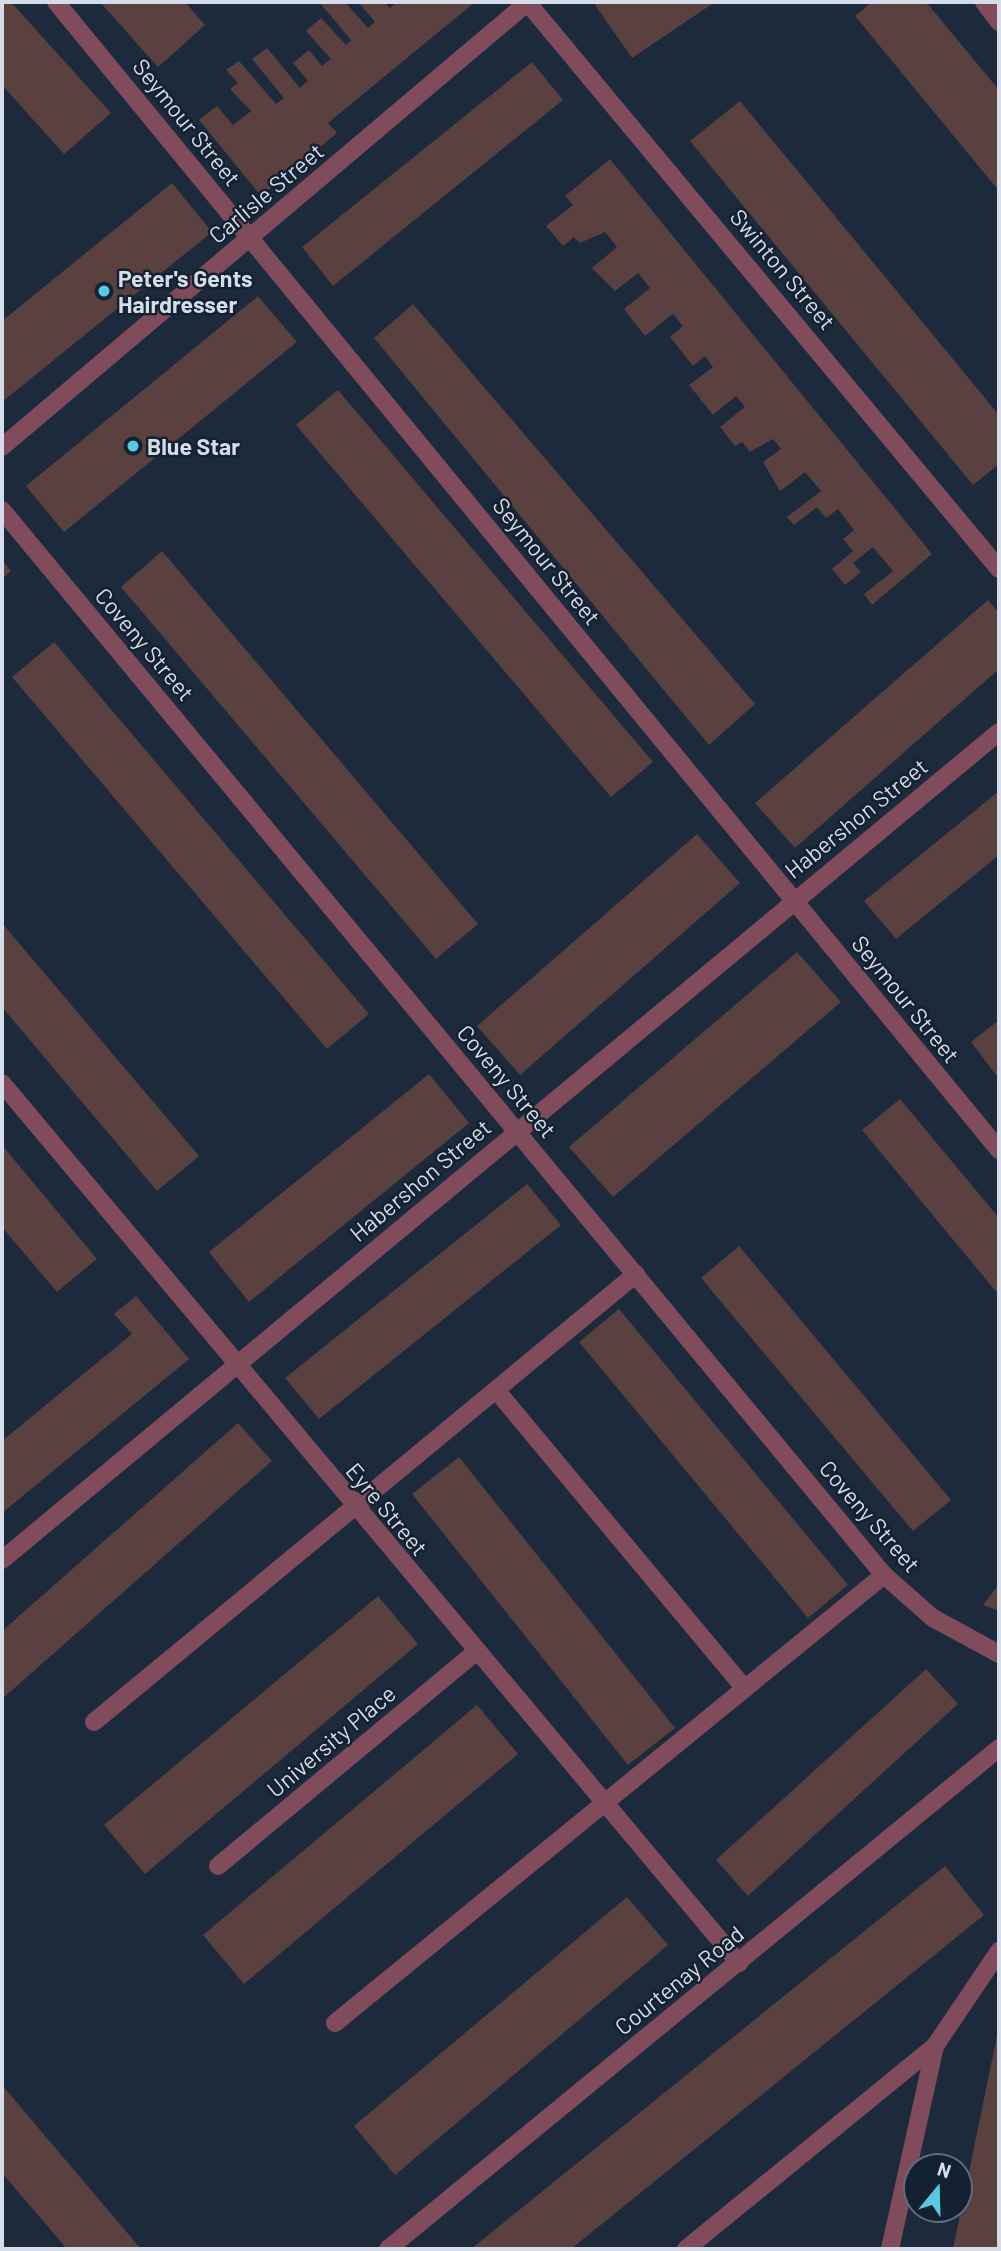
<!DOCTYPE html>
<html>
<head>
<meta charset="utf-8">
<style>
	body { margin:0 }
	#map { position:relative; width:1001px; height:2251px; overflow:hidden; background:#1c2a3c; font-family:Barlow,sans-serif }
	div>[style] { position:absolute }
	.building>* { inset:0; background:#5a403e }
	.minor>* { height:18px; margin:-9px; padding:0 9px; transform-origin:9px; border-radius:9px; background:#804c5c }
	.dots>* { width:19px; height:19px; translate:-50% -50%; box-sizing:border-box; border:4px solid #132131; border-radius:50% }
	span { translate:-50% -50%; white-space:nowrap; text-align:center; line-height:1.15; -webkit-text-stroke:5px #132131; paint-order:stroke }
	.street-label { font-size:23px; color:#d4dde9 }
	.poi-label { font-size:23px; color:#d4dde9; font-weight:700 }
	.left { translate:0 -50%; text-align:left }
	.frame { position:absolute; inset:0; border:4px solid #d4dde9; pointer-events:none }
	.north { position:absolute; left:903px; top:2153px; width:70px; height:70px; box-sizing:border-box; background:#132131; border:2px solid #606c7b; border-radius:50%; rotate:19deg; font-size:19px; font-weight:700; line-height:28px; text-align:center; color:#d4dde9 }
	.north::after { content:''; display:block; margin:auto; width:24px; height:32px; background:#58c9e3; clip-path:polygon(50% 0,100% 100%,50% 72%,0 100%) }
</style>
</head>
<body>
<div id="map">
	<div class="building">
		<i style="clip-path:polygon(2px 2px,11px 2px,111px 113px,64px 154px,2px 85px)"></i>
		<i style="clip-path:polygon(100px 2px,185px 2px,205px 25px,158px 67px)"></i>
		<i style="clip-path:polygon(319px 2px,345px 2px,368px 28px,375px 22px,358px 2px,384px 2px,390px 8px,397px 2px,475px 2px,328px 123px,337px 133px,261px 196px,199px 120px,217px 106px,233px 125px,251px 111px,230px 89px,238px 83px,226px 70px,239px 61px,276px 104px,284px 98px,252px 59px,267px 48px,300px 88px,308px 81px,293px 63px,309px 50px,322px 66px,331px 59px,306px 31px,321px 18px,346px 45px,351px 40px)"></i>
		<i style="clip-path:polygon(593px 2px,715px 2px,632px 58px)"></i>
		<i style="clip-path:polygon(872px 2px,926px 2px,999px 90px,999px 191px,855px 16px)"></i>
		<i style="clip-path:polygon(532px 62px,563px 100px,333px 286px,302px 247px)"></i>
		<i style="clip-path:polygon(740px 101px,999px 415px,999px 464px,973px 485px,690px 141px)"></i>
		<i style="clip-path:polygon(610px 159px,932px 554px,872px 605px,864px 594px,893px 571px,873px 547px,853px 563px,861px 572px,845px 585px,832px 569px,853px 551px,843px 539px,854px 530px,838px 509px,826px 518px,817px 507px,794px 525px,787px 517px,821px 491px,805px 472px,780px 491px,763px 462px,781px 449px,773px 439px,750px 452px,742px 442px,735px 446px,720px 427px,745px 407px,736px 396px,713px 415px,689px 385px,713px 367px,705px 356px,693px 366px,670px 337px,683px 326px,673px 314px,645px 336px,624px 309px,650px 288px,638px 273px,615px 291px,592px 268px,617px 247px,605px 232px,580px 243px,574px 237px,563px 246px,546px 226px,573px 205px,565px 196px)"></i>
		<i style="clip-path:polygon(172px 183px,212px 232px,2px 402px,2px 321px)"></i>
		<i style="clip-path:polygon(258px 296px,297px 342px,64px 532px,26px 486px)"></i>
		<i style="clip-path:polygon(413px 304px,755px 704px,709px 745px,374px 338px)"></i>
		<i style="clip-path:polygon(338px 390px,653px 762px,611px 797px,296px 425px)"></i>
		<i style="clip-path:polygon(162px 551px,478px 924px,436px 959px,121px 587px)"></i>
		<i style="clip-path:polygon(2px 560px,11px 571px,2px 579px)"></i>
		<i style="clip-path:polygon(988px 600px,999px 613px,999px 669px,795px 848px,755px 803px)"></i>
		<i style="clip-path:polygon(54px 642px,369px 1014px,327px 1049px,12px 677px)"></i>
		<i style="clip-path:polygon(999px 791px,999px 855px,896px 939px,864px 901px)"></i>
		<i style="clip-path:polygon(697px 834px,740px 883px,520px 1075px,477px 1026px)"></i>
		<i style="clip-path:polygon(2px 923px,199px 1156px,157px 1191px,2px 1007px)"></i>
		<i style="clip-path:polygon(797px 952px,841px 1002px,613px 1197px,569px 1147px)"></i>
		<i style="clip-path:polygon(999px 1020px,999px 1079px,971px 1042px)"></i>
		<i style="clip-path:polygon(429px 1074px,469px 1123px,249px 1302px,209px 1252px)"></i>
		<i style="clip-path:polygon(900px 1099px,999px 1218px,999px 1295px,862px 1130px)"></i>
		<i style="clip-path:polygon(2px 1145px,97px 1259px,57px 1292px,2px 1227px)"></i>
		<i style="clip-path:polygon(527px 1184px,561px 1225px,319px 1419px,285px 1378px)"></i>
		<i style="clip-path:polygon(739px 1246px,951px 1500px,913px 1531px,701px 1278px)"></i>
		<i style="clip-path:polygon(136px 1296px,189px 1359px,2px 1513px,2px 1441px,132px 1334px,114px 1314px)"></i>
		<i style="clip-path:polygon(619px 1309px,848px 1585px,808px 1618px,579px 1342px)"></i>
		<i style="clip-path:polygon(238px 1423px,272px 1461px,2px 1699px,2px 1631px)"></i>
		<i style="clip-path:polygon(459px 1457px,675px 1728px,628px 1765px,412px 1494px)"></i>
		<i style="clip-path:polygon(999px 1584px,999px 1611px,983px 1605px)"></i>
		<i style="clip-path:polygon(378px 1596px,418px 1644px,145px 1874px,104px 1825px)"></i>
		<i style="clip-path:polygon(926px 1669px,958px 1704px,748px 1896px,716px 1860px)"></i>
		<i style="clip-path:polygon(477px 1705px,518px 1754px,244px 1984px,203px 1935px)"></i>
		<i style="clip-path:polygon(945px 1866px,984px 1915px,571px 2249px,471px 2249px)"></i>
		<i style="clip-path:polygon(627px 1897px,668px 1945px,395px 2175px,354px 2126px)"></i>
		<i style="clip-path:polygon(998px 2031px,999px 2249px,953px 2249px)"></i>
		<i style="clip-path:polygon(2px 2085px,141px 2249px,67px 2249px,2px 2173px)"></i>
	</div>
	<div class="minor">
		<i style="left:56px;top:2px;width:1486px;rotate:50.6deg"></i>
		<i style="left:527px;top:2px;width:738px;rotate:50.22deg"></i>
		<i style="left:984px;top:2px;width:25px;rotate:53deg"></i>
		<i style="left:2px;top:447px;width:689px;rotate:-40.23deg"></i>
		<i style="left:2px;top:510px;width:1383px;rotate:50.37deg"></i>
		<i style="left:884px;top:1575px;width:65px;rotate:41.3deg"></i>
		<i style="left:933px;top:1618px;width:75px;rotate:28.6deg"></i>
		<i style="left:2px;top:1083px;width:1148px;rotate:50.05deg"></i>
		<i style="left:496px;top:1390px;width:389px;rotate:50.2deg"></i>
		<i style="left:2px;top:1560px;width:1296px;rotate:-39.71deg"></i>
		<i style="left:94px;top:1722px;width:703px;rotate:-39.58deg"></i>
		<i style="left:218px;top:1866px;width:334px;rotate:-39.7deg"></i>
		<i style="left:335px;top:2023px;width:709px;rotate:-39.22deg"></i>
		<i style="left:388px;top:2249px;width:790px;rotate:-39.35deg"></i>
		<i style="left:686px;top:2249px;width:321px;rotate:-39.2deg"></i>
		<i style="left:890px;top:2249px;width:208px;rotate:-77.5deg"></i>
		<i style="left:935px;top:2046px;width:115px;rotate:-56deg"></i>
	</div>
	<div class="dots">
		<i style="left:104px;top:291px;background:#58c9e3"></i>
		<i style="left:133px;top:446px;background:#58c9e3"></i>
	</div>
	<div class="street-label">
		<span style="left:187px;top:122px;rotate:51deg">Seymour Street</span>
		<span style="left:266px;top:193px;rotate:-40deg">Carlisle Street</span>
		<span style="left:783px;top:269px;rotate:50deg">Swinton Street</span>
		<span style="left:547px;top:561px;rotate:51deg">Seymour Street</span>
		<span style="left:145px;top:644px;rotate:50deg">Coveny Street</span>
		<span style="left:856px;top:818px;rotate:-39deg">Habershon Street</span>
		<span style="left:906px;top:999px;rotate:51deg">Seymour Street</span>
		<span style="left:507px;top:1081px;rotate:50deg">Coveny Street</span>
		<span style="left:420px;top:1180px;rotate:-40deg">Habershon Street</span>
		<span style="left:387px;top:1509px;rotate:50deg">Eyre Street</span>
		<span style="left:870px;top:1516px;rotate:49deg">Coveny Street</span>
		<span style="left:331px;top:1741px;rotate:-40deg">University Place</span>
		<span style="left:679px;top:1980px;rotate:-39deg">Courtenay Road</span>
	</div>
	<div class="poi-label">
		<span class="left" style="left:118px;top:291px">Peter's Gents<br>Hairdresser</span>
		<span class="left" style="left:147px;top:446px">Blue Star</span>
	</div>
	<div class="frame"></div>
	<div class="north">N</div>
</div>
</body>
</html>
